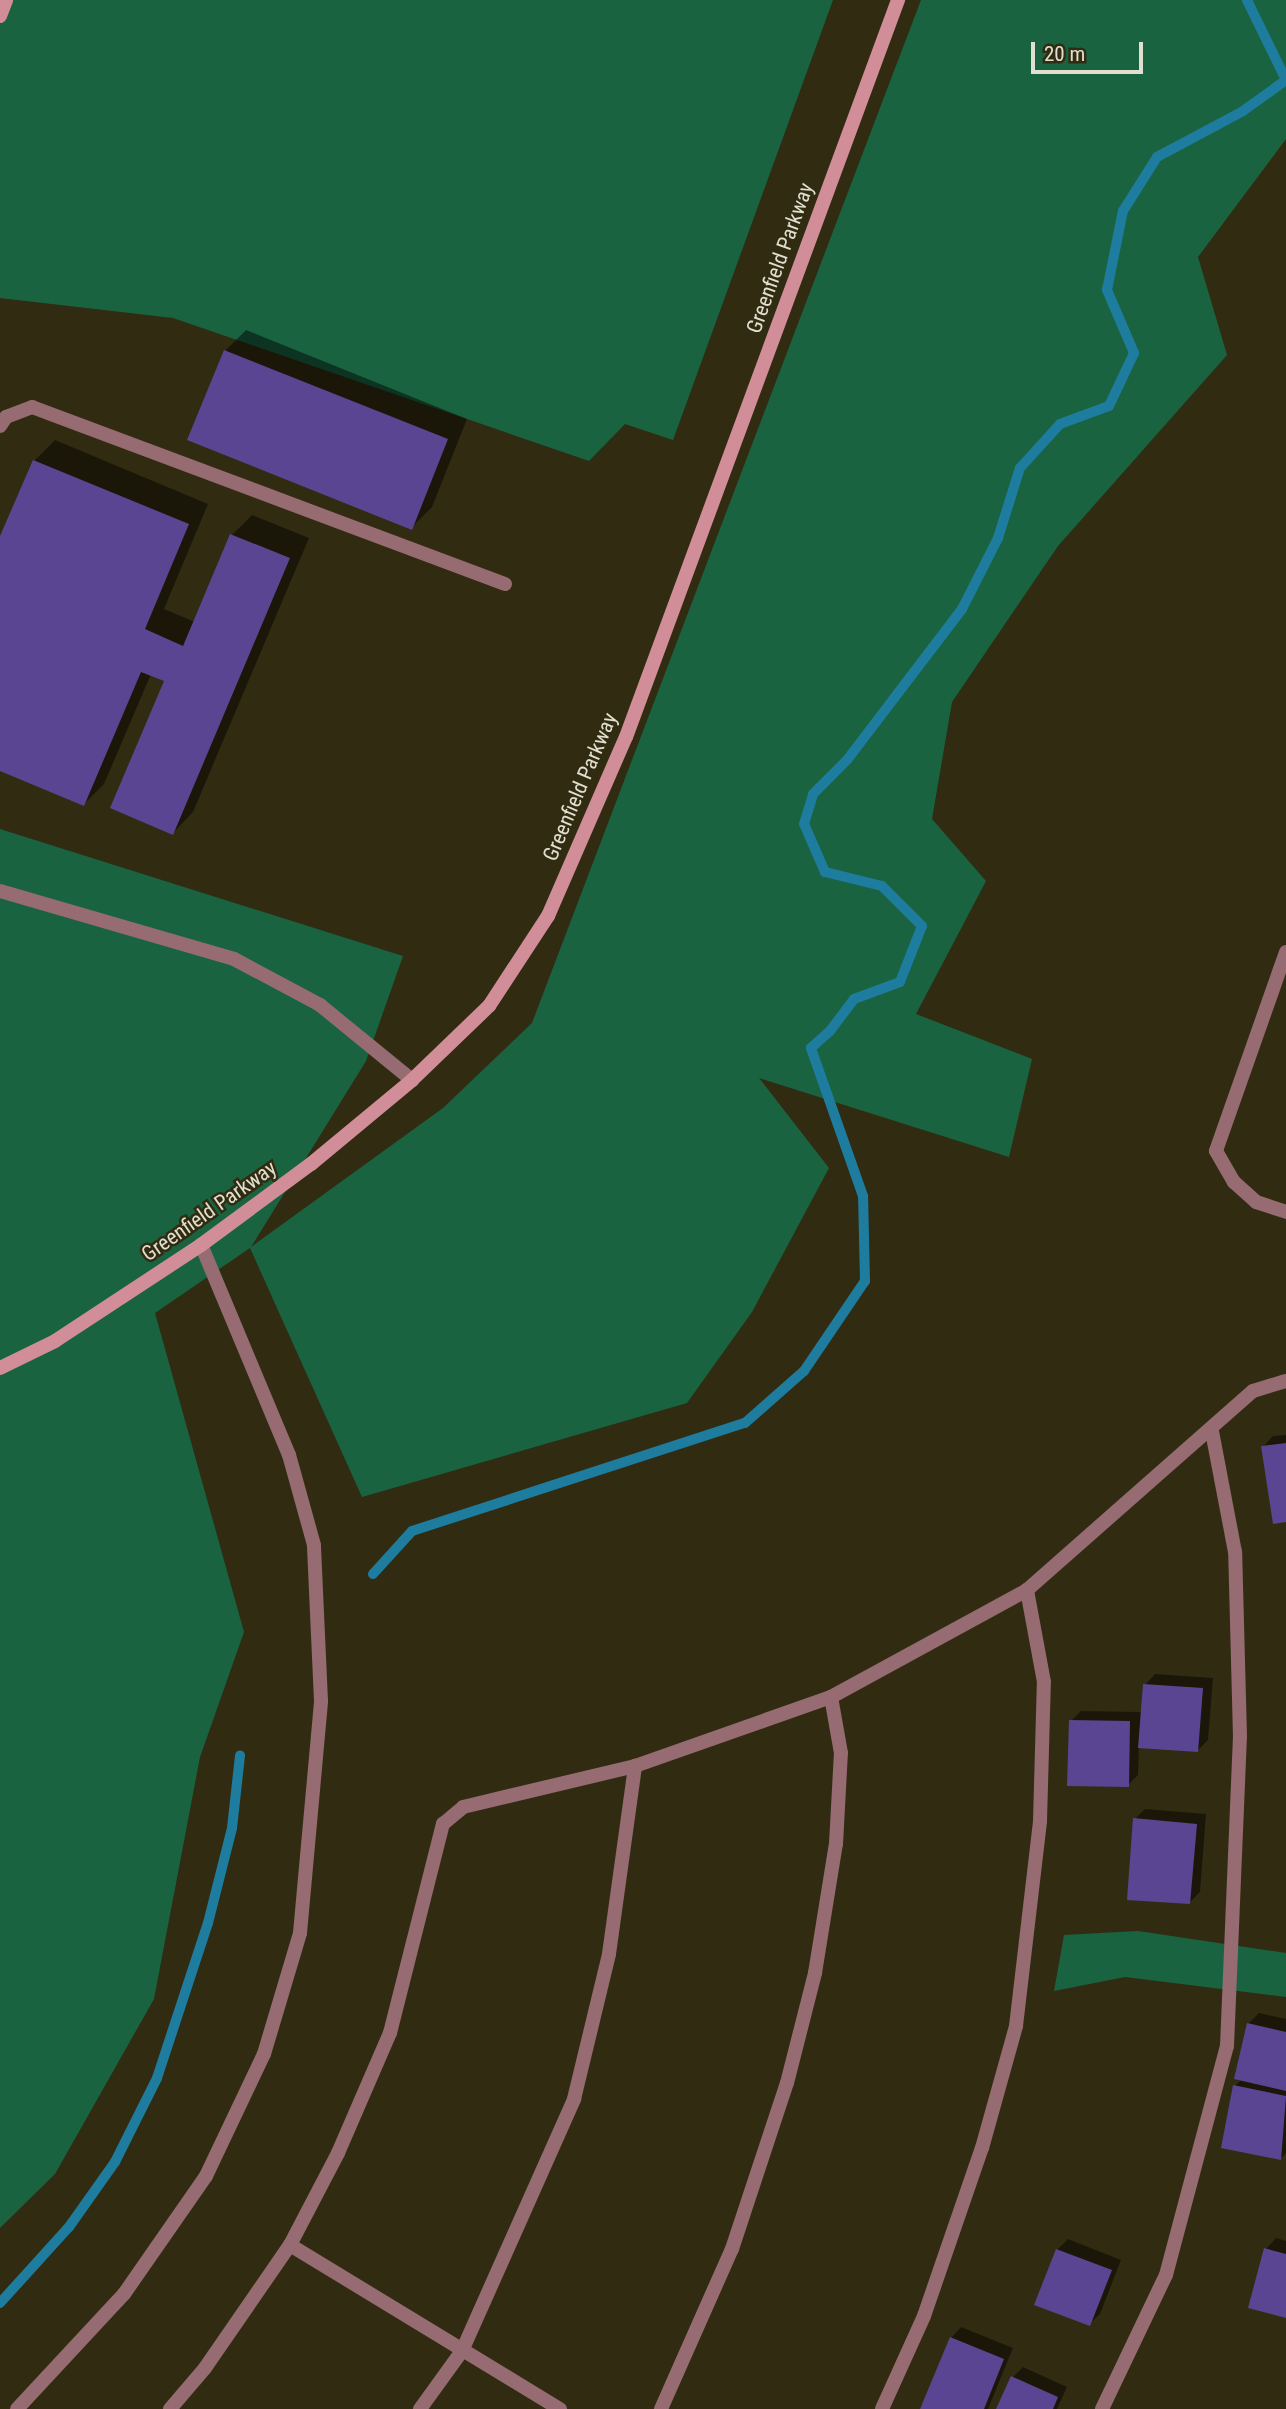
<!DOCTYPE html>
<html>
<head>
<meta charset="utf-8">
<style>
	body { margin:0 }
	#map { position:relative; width:1286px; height:2409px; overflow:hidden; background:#312c11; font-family:"Roboto Condensed",sans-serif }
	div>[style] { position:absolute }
	.green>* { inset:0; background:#196341 }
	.shadow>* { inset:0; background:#0007 }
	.stream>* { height:10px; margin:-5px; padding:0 5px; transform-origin:5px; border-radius:5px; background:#1e7c9f }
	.building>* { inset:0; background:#5a4593 }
	.service>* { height:14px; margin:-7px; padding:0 7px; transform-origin:7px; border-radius:7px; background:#966b71 }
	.minor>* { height:14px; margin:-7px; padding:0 7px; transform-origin:7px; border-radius:7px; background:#966b71 }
	.secondary>* { height:14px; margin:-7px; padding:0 7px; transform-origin:7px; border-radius:7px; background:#d18e98 }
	span { translate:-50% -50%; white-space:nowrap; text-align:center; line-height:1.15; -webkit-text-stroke:5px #312c11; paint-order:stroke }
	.street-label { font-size:21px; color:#e1dfcf }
	.scale { position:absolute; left:1031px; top:42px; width:112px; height:32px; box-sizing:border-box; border:4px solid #e1dfcf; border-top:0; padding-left:9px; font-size:21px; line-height:24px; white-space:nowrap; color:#e1dfcf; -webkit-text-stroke:5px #312c11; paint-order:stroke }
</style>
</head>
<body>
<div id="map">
	<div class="green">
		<i style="clip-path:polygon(0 0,833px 0,673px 440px,625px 424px,589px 461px,173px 318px,0 298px)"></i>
		<i style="clip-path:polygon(921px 0,1286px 0,1286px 139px,1198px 257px,1227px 355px,1058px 546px,952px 702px,932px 819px,986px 881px,916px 1014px,1032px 1059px,1009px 1157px,759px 1078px,829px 1168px,752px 1312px,687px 1403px,362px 1497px,250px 1248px,155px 1313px,244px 1632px,200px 1757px,154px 1999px,55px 2174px,0 2228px,0 829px,403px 956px,366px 1061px,251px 1247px,443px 1108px,532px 1023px)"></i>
		<i style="clip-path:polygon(1138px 1931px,1286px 1953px,1286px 1997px,1125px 1977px,1054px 1991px,1064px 1935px)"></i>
	</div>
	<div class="shadow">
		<i style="clip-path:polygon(246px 330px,467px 419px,432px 507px,411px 528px,225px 351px)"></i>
		<i style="clip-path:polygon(55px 440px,208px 504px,164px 609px,195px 622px,232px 535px,252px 515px,309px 538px,193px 812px,173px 833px,166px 680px,151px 674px,104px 784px,84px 804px,0 769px,0 541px,34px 461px)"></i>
		<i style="clip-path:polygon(1286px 1435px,1286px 1521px,1263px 1447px,1273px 1436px)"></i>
		<i style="clip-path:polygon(1155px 1674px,1213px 1678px,1208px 1740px,1197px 1751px,1139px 1747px,1138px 1775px,1128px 1785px,1071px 1721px,1081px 1711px,1142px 1712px,1145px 1685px)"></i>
		<i style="clip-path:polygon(1145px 1809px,1206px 1814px,1200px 1892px,1189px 1903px,1135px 1819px)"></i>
		<i style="clip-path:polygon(1259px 2013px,1286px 2019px,1286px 2153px,1281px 2158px,1235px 2086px,1242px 2079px,1248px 2024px)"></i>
		<i style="clip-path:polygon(1276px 2238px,1286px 2241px,1286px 2316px,1266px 2249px)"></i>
		<i style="clip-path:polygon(1068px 2239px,1121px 2260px,1100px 2314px,1089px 2324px,1057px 2250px)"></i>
		<i style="clip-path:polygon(961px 2327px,1013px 2348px,988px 2409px,922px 2409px,951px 2338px)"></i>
		<i style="clip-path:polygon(1023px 2367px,1067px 2387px,1057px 2409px,998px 2409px,1013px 2377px)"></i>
	</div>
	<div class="stream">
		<i style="left:373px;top:1574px;width:58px;rotate:-47.8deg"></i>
		<i style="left:412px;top:1531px;width:350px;rotate:-18deg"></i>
		<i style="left:745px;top:1423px;width:79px;rotate:-41.4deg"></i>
		<i style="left:804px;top:1371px;width:109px;rotate:-55.9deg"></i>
		<i style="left:865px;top:1281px;width:85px;rotate:-91.3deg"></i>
		<i style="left:863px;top:1196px;width:157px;rotate:-109.4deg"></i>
		<i style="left:811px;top:1048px;width:25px;rotate:-42deg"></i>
		<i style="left:830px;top:1031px;width:40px;rotate:-53deg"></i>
		<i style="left:854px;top:999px;width:49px;rotate:-20.3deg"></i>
		<i style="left:900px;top:982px;width:60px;rotate:-68.6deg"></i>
		<i style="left:922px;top:926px;width:57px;rotate:-135deg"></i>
		<i style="left:882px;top:886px;width:59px;rotate:-166.2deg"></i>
		<i style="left:825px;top:872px;width:52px;rotate:-113.6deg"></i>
		<i style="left:804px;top:824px;width:31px;rotate:-73deg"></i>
		<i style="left:813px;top:794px;width:48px;rotate:-45deg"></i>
		<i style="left:847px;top:760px;width:190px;rotate:-52.7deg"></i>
		<i style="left:962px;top:609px;width:80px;rotate:-63.1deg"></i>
		<i style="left:998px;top:538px;width:73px;rotate:-72.6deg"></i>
		<i style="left:1020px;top:468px;width:59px;rotate:-47.7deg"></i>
		<i style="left:1060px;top:424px;width:52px;rotate:-20.2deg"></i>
		<i style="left:1109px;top:406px;width:59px;rotate:-64.7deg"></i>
		<i style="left:1134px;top:353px;width:69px;rotate:-113.2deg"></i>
		<i style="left:1107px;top:290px;width:81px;rotate:-78.6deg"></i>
		<i style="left:1123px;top:211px;width:64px;rotate:-57.8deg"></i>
		<i style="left:1157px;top:157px;width:98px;rotate:-28.1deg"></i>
		<i style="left:1243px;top:111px;width:53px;rotate:-35.8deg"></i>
		<i style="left:1286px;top:80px;width:89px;rotate:-116deg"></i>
		<i style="left:0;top:2303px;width:103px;rotate:-47.8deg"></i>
		<i style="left:69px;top:2227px;width:80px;rotate:-54.7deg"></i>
		<i style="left:115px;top:2162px;width:94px;rotate:-63.4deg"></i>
		<i style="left:157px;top:2078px;width:163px;rotate:-71.8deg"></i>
		<i style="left:208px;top:1923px;width:98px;rotate:-75.8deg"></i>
		<i style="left:232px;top:1828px;width:73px;rotate:-83.7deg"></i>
	</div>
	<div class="building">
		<i style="clip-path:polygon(224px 350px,448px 439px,412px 530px,187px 440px)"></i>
		<i style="clip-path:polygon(33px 460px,189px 524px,145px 629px,183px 646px,230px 534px,290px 558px,173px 835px,110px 808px,164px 681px,141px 672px,84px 806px,0 771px,0 536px)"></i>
		<i style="clip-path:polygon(1286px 1443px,1286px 1522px,1273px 1524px,1261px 1446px)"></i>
		<i style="clip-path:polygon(1143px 1684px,1203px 1688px,1198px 1752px,1138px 1748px)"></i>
		<i style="clip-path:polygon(1069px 1720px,1130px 1721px,1129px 1787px,1067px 1786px)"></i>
		<i style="clip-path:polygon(1133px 1818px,1197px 1824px,1190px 1904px,1127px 1900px)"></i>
		<i style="clip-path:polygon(1247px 2023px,1286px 2032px,1286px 2091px,1234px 2079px)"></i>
		<i style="clip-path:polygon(1233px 2085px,1286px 2096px,1281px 2160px,1221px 2148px)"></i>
		<i style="clip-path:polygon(1264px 2248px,1286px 2254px,1286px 2318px,1248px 2308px)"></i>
		<i style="clip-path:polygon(1056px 2249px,1112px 2270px,1090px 2326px,1034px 2305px)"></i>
		<i style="clip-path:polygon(950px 2337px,1004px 2359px,984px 2409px,920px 2409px)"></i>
		<i style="clip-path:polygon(1011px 2376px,1058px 2397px,1053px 2409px,996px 2409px)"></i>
	</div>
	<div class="service">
		<i style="left:0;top:426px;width:11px;rotate:-56deg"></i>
		<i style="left:6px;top:417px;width:28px;rotate:-21deg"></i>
		<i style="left:32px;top:407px;width:505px;rotate:20.52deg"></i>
	</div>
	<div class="minor">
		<i style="left:0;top:891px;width:244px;rotate:16.2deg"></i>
		<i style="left:234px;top:959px;width:98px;rotate:28.1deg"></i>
		<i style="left:320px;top:1005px;width:119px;rotate:39.2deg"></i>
		<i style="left:1286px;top:952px;width:211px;rotate:109.4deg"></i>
		<i style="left:1216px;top:1151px;width:36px;rotate:60deg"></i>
		<i style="left:1234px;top:1182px;width:30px;rotate:42deg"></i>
		<i style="left:1256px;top:1202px;width:32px;rotate:18deg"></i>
		<i style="left:290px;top:2245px;width:316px;rotate:31.3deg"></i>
		<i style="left:17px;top:2409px;width:157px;rotate:-47.1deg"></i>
		<i style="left:124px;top:2294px;width:144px;rotate:-55.2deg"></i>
		<i style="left:206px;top:2176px;width:135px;rotate:-64.6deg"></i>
		<i style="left:264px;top:2054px;width:126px;rotate:-73.4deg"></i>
		<i style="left:300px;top:1933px;width:233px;rotate:-84.8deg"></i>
		<i style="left:321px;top:1701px;width:156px;rotate:-92.6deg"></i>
		<i style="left:314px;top:1545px;width:93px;rotate:-105.5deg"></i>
		<i style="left:289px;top:1455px;width:228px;rotate:-112.7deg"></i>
		<i style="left:170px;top:2409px;width:54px;rotate:-49.5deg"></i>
		<i style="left:205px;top:2368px;width:150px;rotate:-55.4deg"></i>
		<i style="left:290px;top:2245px;width:104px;rotate:-62.4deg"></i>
		<i style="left:338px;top:2153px;width:131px;rotate:-66.6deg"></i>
		<i style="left:390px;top:2033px;width:216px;rotate:-75.8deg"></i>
		<i style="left:443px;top:1824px;width:26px;rotate:-40deg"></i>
		<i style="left:463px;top:1807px;width:177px;rotate:-13.4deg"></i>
		<i style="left:635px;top:1766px;width:208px;rotate:-19.4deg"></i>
		<i style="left:831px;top:1697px;width:223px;rotate:-28.6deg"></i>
		<i style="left:1027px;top:1590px;width:301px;rotate:-41.4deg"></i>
		<i style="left:1253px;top:1391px;width:34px;rotate:-17deg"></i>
		<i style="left:420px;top:2409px;width:72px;rotate:-54.1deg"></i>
		<i style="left:462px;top:2351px;width:276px;rotate:-66deg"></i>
		<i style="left:574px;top:2099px;width:149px;rotate:-76.4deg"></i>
		<i style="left:609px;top:1954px;width:190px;rotate:-82.1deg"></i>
		<i style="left:661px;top:2409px;width:175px;rotate:-66.1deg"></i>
		<i style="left:732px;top:2249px;width:175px;rotate:-71.7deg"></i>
		<i style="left:787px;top:2083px;width:114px;rotate:-75.7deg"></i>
		<i style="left:815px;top:1973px;width:131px;rotate:-80.8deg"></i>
		<i style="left:836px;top:1844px;width:91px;rotate:-86.9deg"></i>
		<i style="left:841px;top:1753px;width:57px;rotate:-100.1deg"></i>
		<i style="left:882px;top:2409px;width:102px;rotate:-65.7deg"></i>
		<i style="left:924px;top:2316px;width:178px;rotate:-71deg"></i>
		<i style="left:982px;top:2148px;width:127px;rotate:-74.4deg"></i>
		<i style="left:1016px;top:2026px;width:206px;rotate:-83.3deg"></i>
		<i style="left:1040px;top:1821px;width:139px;rotate:-88.4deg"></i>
		<i style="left:1044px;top:1682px;width:94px;rotate:-100.5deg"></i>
		<i style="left:1102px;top:2409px;width:148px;rotate:-64.5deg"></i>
		<i style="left:1166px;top:2275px;width:237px;rotate:-75.1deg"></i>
		<i style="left:1227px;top:2046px;width:309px;rotate:-87.6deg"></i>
		<i style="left:1240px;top:1737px;width:185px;rotate:-91.5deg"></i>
		<i style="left:1235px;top:1552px;width:123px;rotate:-100.8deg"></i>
	</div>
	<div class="secondary">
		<i style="left:0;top:16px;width:17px;rotate:-69deg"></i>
		<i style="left:0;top:1368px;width:61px;rotate:-26.1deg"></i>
		<i style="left:55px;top:1341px;width:175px;rotate:-33.3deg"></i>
		<i style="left:201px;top:1245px;width:137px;rotate:-36.4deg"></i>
		<i style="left:311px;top:1164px;width:131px;rotate:-39.7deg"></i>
		<i style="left:412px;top:1080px;width:107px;rotate:-43.9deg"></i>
		<i style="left:489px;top:1006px;width:108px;rotate:-56.8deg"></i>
		<i style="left:548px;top:916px;width:195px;rotate:-66.5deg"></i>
		<i style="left:626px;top:737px;width:786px;rotate:-69.74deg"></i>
	</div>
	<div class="street-label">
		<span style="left:780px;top:258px;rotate:-70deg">Greenfield Parkway</span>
		<span style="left:580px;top:787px;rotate:-67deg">Greenfield Parkway</span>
		<span style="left:209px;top:1211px;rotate:-35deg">Greenfield Parkway</span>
	</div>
	<div class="scale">20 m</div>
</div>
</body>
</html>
